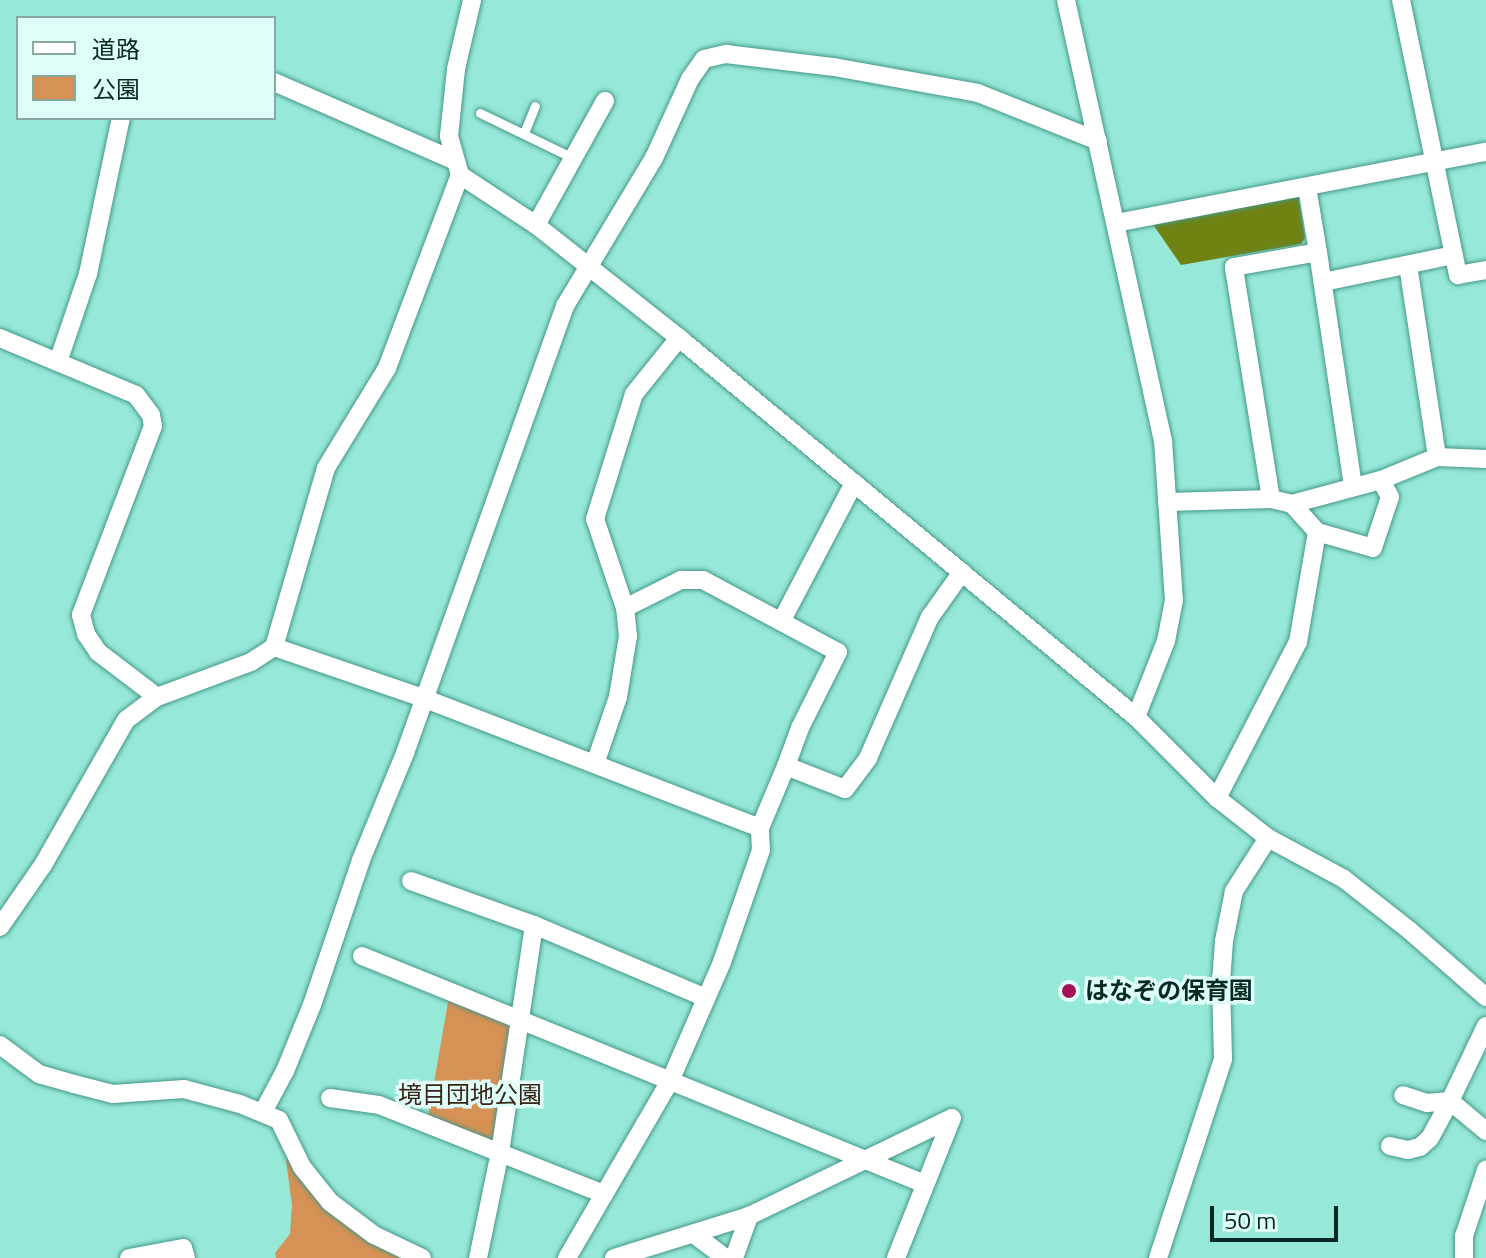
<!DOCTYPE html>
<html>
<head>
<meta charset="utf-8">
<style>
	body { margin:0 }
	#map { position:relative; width:1486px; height:1258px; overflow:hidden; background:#96e8d7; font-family:"Titillium Web","Noto Sans JP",sans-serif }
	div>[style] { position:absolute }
	.green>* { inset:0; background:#d69155 }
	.water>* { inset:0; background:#6f8313 }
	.roads { filter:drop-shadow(0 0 2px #459788) drop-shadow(0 0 2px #459788) }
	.service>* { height:9px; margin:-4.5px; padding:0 4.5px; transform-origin:4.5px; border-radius:4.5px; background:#fff }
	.minor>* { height:18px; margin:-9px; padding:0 9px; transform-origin:9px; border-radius:9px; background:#fff }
	.dots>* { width:22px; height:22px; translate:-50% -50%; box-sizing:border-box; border:4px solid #dffef7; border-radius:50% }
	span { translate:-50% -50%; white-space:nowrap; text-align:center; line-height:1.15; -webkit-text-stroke:7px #dffef7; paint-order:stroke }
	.poi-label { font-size:24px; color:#052923; font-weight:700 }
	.left { translate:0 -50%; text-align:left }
	.park-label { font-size:24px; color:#382515 }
	.legend { position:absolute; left:16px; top:16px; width:260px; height:104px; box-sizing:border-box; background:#dffef7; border:2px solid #88a9a2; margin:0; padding:10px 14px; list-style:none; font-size:24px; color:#052923 }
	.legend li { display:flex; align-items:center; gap:16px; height:40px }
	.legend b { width:40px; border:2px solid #88a9a2 }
	.scale { position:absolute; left:1210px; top:1206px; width:128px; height:36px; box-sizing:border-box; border:4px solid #052923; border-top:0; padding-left:10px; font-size:24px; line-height:28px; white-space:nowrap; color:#052923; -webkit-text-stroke:6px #dffef7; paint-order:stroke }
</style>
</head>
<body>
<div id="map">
	<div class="green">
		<i style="clip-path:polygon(450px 991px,521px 1020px,500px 1152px,427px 1123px)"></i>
		<i style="clip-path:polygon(296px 1155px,330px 1202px,422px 1258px,276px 1258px,275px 1253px,290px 1234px,292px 1205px,286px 1160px)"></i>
	</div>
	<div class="water">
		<i style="clip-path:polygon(1298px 194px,1305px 238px,1301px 244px,1181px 265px,1152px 223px)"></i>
	</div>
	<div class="roads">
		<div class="service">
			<i style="left:480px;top:113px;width:103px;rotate:25.8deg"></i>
			<i style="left:524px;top:133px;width:29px;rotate:-68deg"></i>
		</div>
		<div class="minor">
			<i style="left:1066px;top:0;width:451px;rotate:77.6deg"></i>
			<i style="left:1163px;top:440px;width:160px;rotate:86.1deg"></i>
			<i style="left:1174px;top:600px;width:42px;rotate:101deg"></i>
			<i style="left:1166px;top:641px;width:82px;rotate:111.5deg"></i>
			<i style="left:1401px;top:0;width:281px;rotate:78.3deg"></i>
			<i style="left:1458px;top:275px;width:28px;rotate:-10deg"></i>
			<i style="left:274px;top:82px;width:198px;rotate:23.5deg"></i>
			<i style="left:460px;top:175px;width:91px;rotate:33.3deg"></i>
			<i style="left:536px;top:225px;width:182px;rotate:38.3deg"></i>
			<i style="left:679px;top:338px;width:594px;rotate:39.67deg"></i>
			<i style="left:1136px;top:717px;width:115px;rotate:45deg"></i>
			<i style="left:1217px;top:798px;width:65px;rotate:38.1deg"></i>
			<i style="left:1268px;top:838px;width:86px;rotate:28.3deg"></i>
			<i style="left:1344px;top:879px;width:83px;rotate:38.1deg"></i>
			<i style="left:1409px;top:930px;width:102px;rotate:41deg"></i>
			<i style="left:1307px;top:187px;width:66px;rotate:80.4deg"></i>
			<i style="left:1116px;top:223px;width:377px;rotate:-10.9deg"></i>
			<i style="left:536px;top:225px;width:142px;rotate:-60.9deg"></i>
			<i style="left:1408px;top:265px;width:194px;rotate:81.4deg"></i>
			<i style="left:1323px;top:282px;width:133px;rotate:-11.7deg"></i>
			<i style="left:0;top:338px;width:147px;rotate:22.7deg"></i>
			<i style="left:136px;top:395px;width:25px;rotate:53deg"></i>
			<i style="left:151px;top:415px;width:11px;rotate:80deg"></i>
			<i style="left:153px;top:426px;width:202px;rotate:110.9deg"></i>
			<i style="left:81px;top:615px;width:20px;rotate:75deg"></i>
			<i style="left:86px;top:634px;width:22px;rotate:56deg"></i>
			<i style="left:98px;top:652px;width:74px;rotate:37.3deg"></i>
			<i style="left:58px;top:362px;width:93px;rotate:-71.2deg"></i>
			<i style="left:88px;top:274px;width:159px;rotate:-78.1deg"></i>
			<i style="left:1271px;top:499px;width:235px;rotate:-99.1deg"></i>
			<i style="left:1234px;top:267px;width:85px;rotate:-10.1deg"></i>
			<i style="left:1318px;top:252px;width:238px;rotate:81.5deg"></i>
			<i style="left:1167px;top:502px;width:104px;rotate:-1.7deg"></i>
			<i style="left:1271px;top:499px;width:22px;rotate:13deg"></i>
			<i style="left:1292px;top:504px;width:92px;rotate:-15.1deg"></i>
			<i style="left:1381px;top:480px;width:61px;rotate:-22.3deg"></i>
			<i style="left:1437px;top:457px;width:49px;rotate:2.3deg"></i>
			<i style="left:1292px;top:504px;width:38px;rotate:48deg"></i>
			<i style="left:1317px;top:532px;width:58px;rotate:15.9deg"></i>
			<i style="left:1373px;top:548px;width:54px;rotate:-71.6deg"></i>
			<i style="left:1390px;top:497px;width:19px;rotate:-118deg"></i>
			<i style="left:625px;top:608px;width:63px;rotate:-26.6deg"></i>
			<i style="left:681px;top:580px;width:22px"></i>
			<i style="left:703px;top:580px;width:153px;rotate:28.1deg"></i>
			<i style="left:838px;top:652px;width:85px;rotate:116.6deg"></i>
			<i style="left:800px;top:728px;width:40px;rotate:110.2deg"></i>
			<i style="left:782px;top:620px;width:155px;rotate:-62.3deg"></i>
			<i style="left:274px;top:647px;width:157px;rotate:18.9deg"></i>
			<i style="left:423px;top:698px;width:361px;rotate:21.1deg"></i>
			<i style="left:595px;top:764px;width:71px;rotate:-71.1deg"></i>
			<i style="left:618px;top:697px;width:62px;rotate:-80.7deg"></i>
			<i style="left:628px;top:636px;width:28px;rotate:-96deg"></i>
			<i style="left:625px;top:608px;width:94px;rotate:-108.6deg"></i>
			<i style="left:595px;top:519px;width:131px;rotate:-72.7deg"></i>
			<i style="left:634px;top:394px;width:72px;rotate:-51.2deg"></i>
			<i style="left:1217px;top:798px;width:176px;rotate:-62.6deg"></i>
			<i style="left:1298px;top:642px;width:112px;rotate:-80.2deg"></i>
			<i style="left:411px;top:881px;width:131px;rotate:19.7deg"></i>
			<i style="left:534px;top:925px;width:230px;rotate:98.5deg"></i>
			<i style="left:500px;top:1152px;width:108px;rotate:101.7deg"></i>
			<i style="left:534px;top:925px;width:187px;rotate:23deg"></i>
			<i style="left:0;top:927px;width:75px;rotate:-55.3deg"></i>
			<i style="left:43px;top:865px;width:167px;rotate:-60.2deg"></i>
			<i style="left:126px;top:720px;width:39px;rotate:-37deg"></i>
			<i style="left:157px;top:697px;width:100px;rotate:-20.4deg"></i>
			<i style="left:251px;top:662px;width:27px;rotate:-33deg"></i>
			<i style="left:274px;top:647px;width:186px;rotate:-73.8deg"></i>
			<i style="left:326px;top:468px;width:117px;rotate:-58.6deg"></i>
			<i style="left:387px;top:368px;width:206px;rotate:-69.3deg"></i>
			<i style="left:460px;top:175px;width:41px;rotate:-105.8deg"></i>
			<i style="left:449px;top:136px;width:67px;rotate:-84deg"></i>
			<i style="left:456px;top:69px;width:71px;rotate:-76.9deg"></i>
			<i style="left:362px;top:956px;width:607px;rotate:22.05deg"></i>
			<i style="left:1486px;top:1026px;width:83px;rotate:115.6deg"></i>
			<i style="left:1450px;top:1101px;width:47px;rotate:39.8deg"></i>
			<i style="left:0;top:1045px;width:49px;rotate:36.6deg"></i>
			<i style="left:39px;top:1074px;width:36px;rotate:16deg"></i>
			<i style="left:74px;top:1084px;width:40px;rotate:14.4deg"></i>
			<i style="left:113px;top:1094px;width:71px;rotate:-4deg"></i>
			<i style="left:184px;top:1089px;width:58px;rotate:15deg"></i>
			<i style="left:240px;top:1104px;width:42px;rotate:22.3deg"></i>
			<i style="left:279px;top:1120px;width:52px;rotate:63.9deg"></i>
			<i style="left:302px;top:1167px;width:45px;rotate:51.3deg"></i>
			<i style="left:330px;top:1202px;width:55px;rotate:36.9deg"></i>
			<i style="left:374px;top:1235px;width:53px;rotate:25.6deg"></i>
			<i style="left:330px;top:1098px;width:49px;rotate:8.1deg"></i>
			<i style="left:379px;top:1105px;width:242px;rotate:21.6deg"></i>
			<i style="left:263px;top:1112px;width:47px;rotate:-61.8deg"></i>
			<i style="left:285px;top:1071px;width:71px;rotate:-67.8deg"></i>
			<i style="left:312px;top:1005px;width:153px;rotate:-71.3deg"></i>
			<i style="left:361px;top:860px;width:116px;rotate:-67.6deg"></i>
			<i style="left:405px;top:753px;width:475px;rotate:-70.3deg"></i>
			<i style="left:565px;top:306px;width:173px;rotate:-59deg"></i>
			<i style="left:654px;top:158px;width:87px;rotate:-65.5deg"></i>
			<i style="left:690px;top:79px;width:24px;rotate:-55deg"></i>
			<i style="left:704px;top:59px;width:23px;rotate:-13deg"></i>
			<i style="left:726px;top:54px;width:109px;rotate:6.9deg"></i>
			<i style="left:834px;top:67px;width:146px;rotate:10.2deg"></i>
			<i style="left:978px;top:93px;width:129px;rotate:21.8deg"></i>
			<i style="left:1390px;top:1146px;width:18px;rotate:13deg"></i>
			<i style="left:1408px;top:1150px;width:12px;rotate:-14deg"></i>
			<i style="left:1420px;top:1147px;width:13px;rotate:-42deg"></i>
			<i style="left:1430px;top:1138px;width:42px;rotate:-61.6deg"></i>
			<i style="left:1450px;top:1101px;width:23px;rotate:175deg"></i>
			<i style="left:1427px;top:1103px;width:25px;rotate:-162deg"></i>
			<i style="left:695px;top:1235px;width:38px;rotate:37deg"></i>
			<i style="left:129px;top:1258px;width:55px;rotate:-10.5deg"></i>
			<i style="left:183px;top:1248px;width:10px;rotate:73deg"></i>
			<i style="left:567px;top:1258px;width:207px;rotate:-59.8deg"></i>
			<i style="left:671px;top:1079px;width:128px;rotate:-66.4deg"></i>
			<i style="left:722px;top:962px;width:119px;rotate:-70.8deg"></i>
			<i style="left:761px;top:850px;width:22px;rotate:-93deg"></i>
			<i style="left:760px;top:828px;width:67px;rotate:-67.2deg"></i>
			<i style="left:786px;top:766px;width:63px;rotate:21.3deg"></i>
			<i style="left:845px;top:789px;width:39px;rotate:-53deg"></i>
			<i style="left:868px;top:758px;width:154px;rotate:-66.3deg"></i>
			<i style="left:930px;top:617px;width:55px;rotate:-54.6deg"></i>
			<i style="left:614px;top:1258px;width:141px;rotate:-17.3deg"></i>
			<i style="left:749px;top:1216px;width:225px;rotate:-25.8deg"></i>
			<i style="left:952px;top:1118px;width:151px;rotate:111.8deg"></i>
			<i style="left:734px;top:1258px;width:45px;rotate:-70.3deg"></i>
			<i style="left:1158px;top:1258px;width:209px;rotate:-71.9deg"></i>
			<i style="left:1223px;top:1059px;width:77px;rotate:-91.5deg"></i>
			<i style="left:1221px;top:982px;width:41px;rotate:-85.8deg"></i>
			<i style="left:1224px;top:941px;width:51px;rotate:-78.7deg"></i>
			<i style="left:1234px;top:891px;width:63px;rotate:-57.3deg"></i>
			<i style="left:1464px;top:1258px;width:22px;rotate:-90deg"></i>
			<i style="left:1464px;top:1236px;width:70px;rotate:-71.6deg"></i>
		</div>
	</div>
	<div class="dots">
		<i style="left:1069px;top:991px;background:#a31257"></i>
	</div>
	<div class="poi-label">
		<span class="left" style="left:1085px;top:991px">はなぞの保育園</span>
	</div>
	<div class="park-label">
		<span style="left:470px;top:1095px">境目団地公園</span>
	</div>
	<ul class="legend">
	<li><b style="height:10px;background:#fff"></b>道路</li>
	<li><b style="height:22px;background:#d69155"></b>公園</li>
	</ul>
	<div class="scale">50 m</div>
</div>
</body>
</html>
